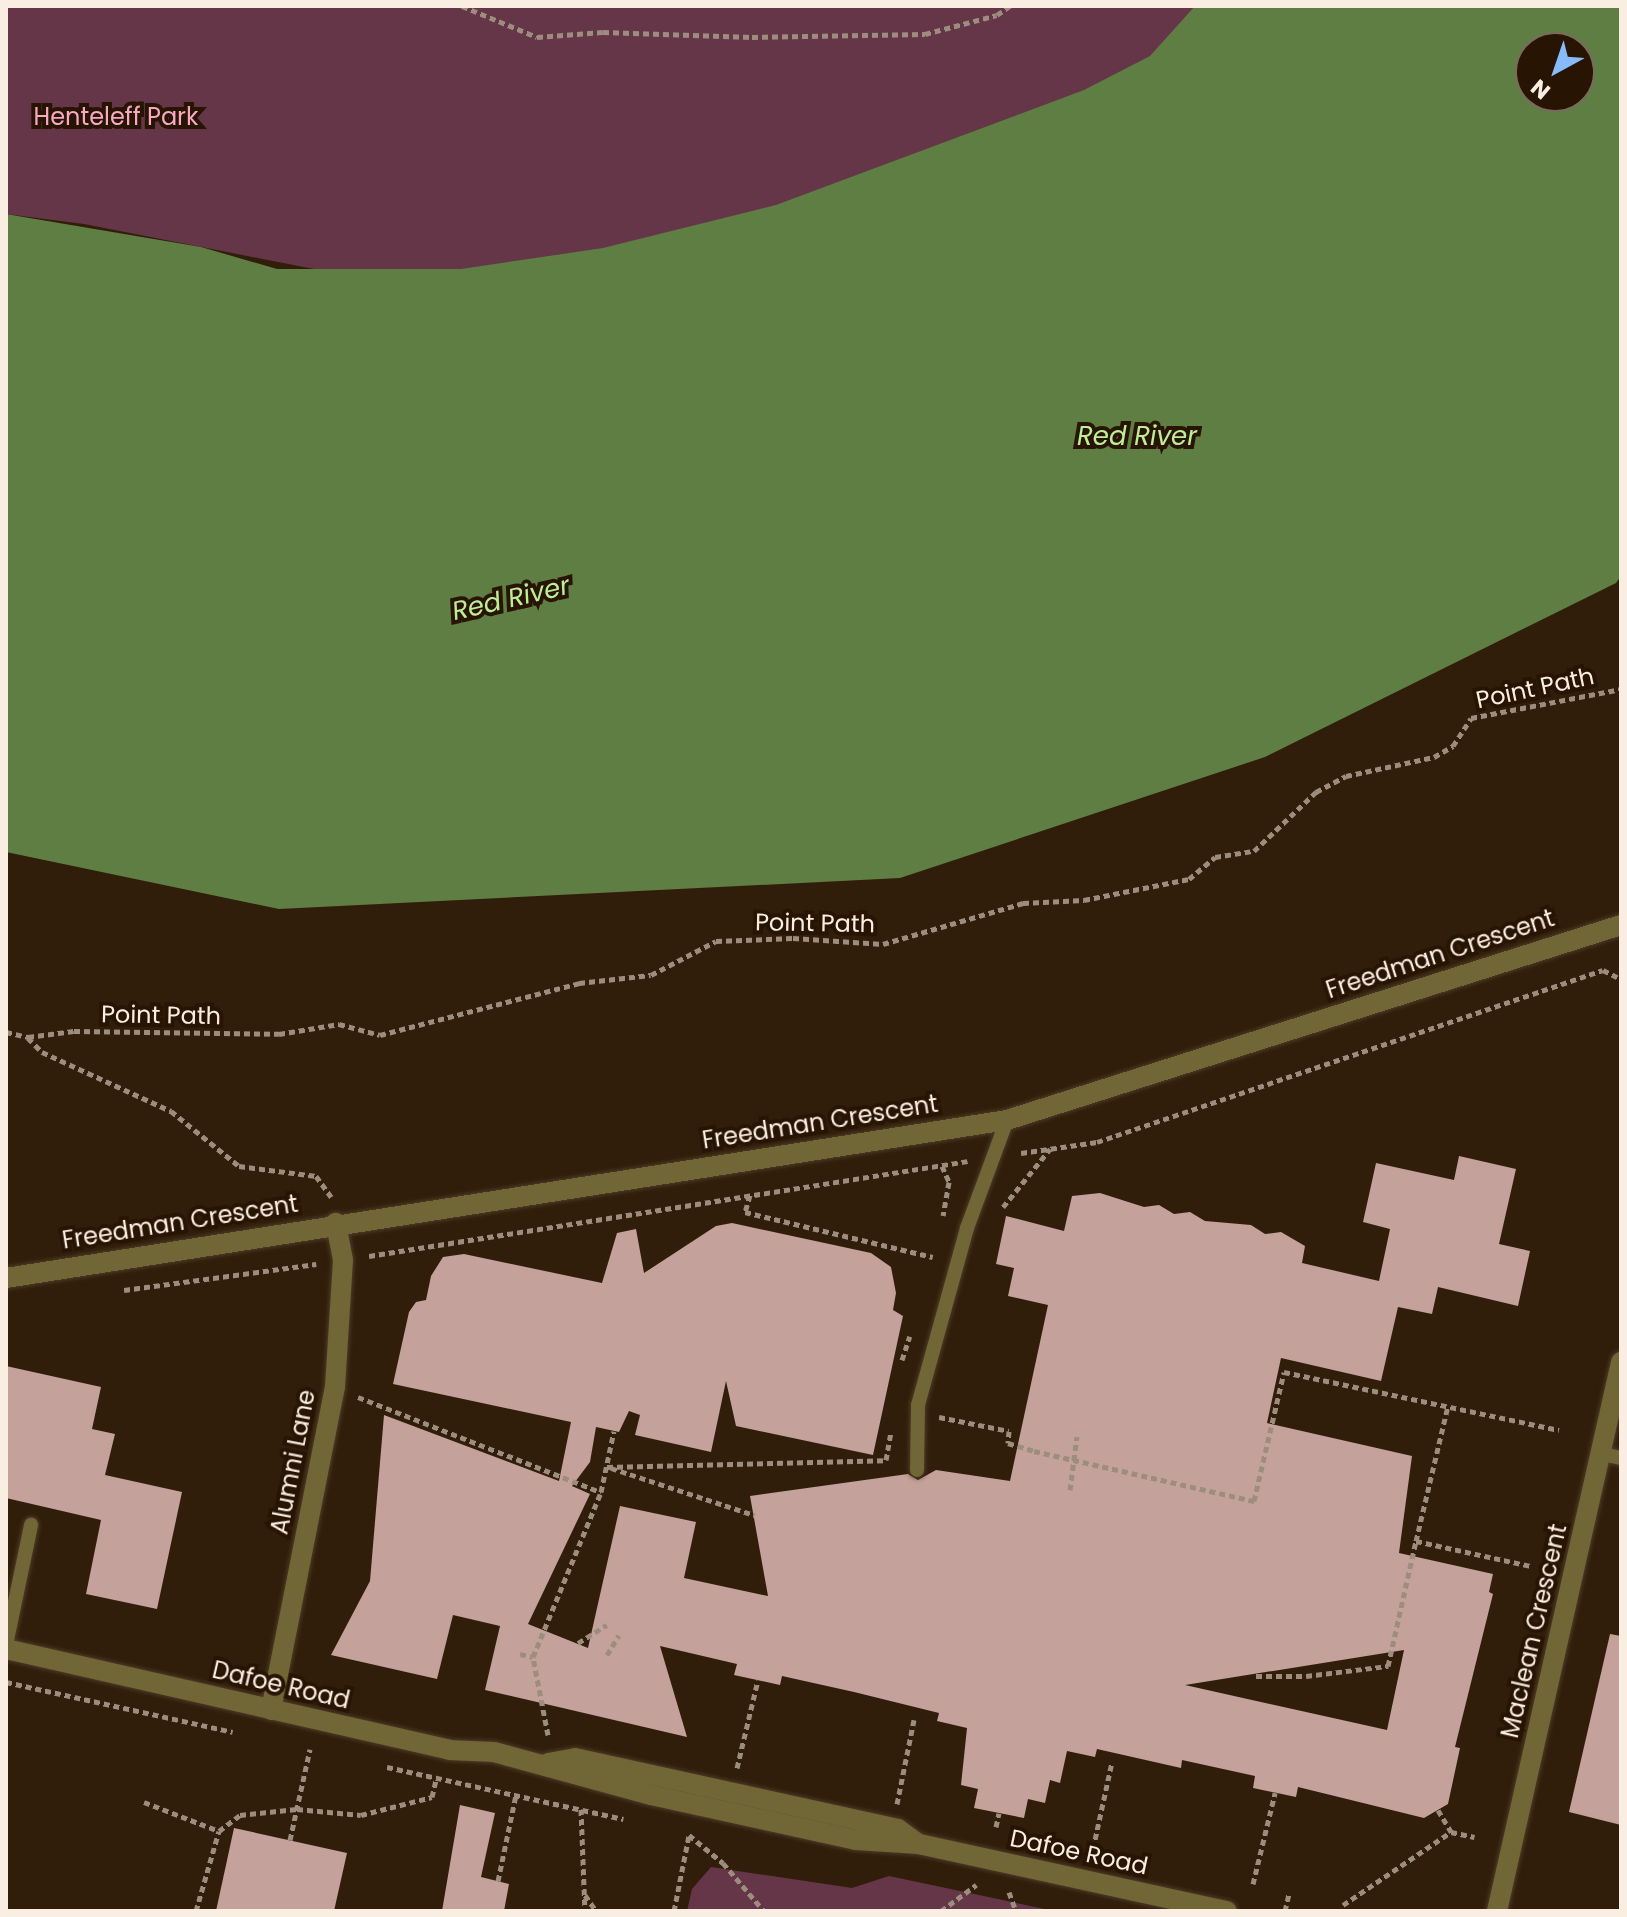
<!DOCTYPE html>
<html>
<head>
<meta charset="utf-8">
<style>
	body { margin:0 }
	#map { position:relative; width:1627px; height:1917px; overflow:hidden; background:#311e0a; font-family:Poppins,sans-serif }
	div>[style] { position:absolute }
	.green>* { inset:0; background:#653648 }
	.water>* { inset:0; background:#5f7e43 }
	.building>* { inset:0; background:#c4a19a }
	.path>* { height:5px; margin-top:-2.5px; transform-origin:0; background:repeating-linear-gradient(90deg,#9d8d7e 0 6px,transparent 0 10px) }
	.roads { filter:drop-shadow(0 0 2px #4d3b28) drop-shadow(0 0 2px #4d3b28) }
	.service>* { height:14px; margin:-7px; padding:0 7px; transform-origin:7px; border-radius:7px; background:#706636 }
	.minor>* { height:20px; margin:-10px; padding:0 10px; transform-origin:10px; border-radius:10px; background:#706636 }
	.tertiary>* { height:20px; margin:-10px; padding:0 10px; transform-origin:10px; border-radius:10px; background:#706636 }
	.path-bridge>* { height:5px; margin-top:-2.5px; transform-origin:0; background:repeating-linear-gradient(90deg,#9d8d7e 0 6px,transparent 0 10px) }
	span { translate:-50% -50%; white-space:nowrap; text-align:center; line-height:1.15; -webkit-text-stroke:8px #271403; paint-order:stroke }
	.park-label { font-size:24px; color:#f6a8c4 }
	.street-label { font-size:24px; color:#faede1 }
	.water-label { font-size:26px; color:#beed97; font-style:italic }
	.frame { position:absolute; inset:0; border:8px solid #faede1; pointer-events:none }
	.north { position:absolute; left:1515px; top:32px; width:80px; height:80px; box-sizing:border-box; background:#271403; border:2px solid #7b6b5c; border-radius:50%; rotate:220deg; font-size:22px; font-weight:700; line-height:32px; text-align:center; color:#faede1 }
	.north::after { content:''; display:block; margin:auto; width:28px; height:36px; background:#87bbfb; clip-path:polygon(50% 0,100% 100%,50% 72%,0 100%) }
</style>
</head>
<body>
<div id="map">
	<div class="green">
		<i style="clip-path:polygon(6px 6px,1242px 6px,973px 168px,416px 289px,84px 224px,6px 214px)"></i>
		<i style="clip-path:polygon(711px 1867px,852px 1888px,889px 1876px,1054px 1911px,687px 1911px,692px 1889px)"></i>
	</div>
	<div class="water">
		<i style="clip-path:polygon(evenodd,1195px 6px,1621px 6px,1621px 576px,1616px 583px,1265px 757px,900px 878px,279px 909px,6px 852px,6px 214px,201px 247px,277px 269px,461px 269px,603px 248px,776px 205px,1084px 90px,1150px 56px,1195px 6px,1531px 48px,1579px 48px,1579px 96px,1531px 96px,1531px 48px)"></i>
	</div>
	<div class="building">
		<i style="clip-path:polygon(evenodd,1459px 1156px,1516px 1169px,1499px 1244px,1530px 1251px,1518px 1306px,1438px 1287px,1432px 1314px,1398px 1307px,1381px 1381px,1281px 1358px,1267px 1423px,1412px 1456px,1399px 1553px,1493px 1574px,1489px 1592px,1493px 1594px,1455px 1747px,1460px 1748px,1448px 1804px,1424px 1818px,1298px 1787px,1296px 1797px,1253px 1788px,1255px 1776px,1182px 1760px,1181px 1768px,1097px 1749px,1095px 1757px,1067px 1751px,1060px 1783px,1050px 1780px,1045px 1803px,1028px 1799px,1024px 1818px,974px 1808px,978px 1789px,961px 1785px,967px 1728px,937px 1721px,939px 1713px,854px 1692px,782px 1676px,780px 1685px,734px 1675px,737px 1664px,660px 1646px,687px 1737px,485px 1690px,500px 1626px,453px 1615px,437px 1679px,331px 1655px,370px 1581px,384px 1415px,559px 1481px,571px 1422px,393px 1384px,409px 1312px,416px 1302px,426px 1300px,431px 1276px,443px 1257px,464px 1254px,602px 1283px,617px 1233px,636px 1229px,644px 1273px,716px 1226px,732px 1223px,871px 1253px,891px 1267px,896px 1293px,893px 1310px,903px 1316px,873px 1455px,736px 1426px,726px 1381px,711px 1452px,635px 1435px,640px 1415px,629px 1411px,619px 1432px,596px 1427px,590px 1462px,572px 1486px,590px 1494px,528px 1624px,588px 1648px,620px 1506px,696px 1522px,684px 1578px,768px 1596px,750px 1496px,908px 1474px,918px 1480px,936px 1470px,1010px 1481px,1048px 1305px,1008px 1296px,1014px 1268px,996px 1264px,1006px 1216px,1064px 1231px,1072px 1196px,1100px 1193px,1144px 1207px,1159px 1205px,1174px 1214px,1190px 1212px,1205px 1221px,1251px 1225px,1265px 1234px,1281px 1232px,1305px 1246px,1302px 1263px,1379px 1281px,1390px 1229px,1363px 1222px,1376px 1163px,1454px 1180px,1459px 1156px,1404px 1650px,1387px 1730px,1185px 1685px,1404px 1650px)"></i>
		<i style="clip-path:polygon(6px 1366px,101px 1387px,92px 1429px,115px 1434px,105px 1475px,182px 1492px,157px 1609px,86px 1594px,101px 1520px,6px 1498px)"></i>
		<i style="clip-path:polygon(1610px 1634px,1621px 1636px,1621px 1825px,1569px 1812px)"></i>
		<i style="clip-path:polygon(460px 1805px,495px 1813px,481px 1877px,509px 1884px,504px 1911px,442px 1911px)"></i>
		<i style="clip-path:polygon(234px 1828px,347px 1853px,334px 1911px,216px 1911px)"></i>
	</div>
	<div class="path">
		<i style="left:462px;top:6px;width:81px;rotate:22.5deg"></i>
		<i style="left:537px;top:37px;width:66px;rotate:-4.3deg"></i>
		<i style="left:603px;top:32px;width:149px;rotate:1.9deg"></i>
		<i style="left:752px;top:37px;width:173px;rotate:-1deg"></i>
		<i style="left:925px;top:34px;width:74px;rotate:-14.8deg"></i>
		<i style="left:997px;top:15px;width:16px;rotate:-35deg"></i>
		<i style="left:6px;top:1032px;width:23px;rotate:13deg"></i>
		<i style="left:28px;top:1037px;width:46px;rotate:-7.4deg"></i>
		<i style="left:74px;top:1031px;width:205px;rotate:0.8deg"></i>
		<i style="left:279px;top:1034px;width:61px;rotate:-9.5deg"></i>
		<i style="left:339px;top:1024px;width:42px;rotate:15deg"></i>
		<i style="left:380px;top:1035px;width:206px;rotate:-14.6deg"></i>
		<i style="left:579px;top:983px;width:72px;rotate:-6.3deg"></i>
		<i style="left:651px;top:975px;width:73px;rotate:-27.6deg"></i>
		<i style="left:716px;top:941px;width:77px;rotate:-2.2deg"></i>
		<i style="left:793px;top:938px;width:90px;rotate:3.8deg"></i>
		<i style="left:883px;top:944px;width:146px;rotate:-16.3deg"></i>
		<i style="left:1023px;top:903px;width:61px;rotate:-2.8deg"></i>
		<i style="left:1084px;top:900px;width:107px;rotate:-11.3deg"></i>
		<i style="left:1189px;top:879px;width:34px;rotate:-40deg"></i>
		<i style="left:1215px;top:857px;width:39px;rotate:-9deg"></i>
		<i style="left:1254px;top:851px;width:86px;rotate:-43.6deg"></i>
		<i style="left:1316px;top:792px;width:34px;rotate:-28deg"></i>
		<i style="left:1346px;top:776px;width:90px;rotate:-12.2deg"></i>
		<i style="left:1434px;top:757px;width:22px;rotate:-30deg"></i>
		<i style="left:1453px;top:746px;width:33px;rotate:-57deg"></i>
		<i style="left:1471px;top:718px;width:153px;rotate:-10.9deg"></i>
		<i style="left:28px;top:1038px;width:20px;rotate:45deg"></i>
		<i style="left:42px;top:1052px;width:142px;rotate:24.6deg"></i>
		<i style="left:171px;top:1111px;width:87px;rotate:39deg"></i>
		<i style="left:239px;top:1166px;width:78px;rotate:7.4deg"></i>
		<i style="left:316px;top:1176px;width:26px;rotate:54deg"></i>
		<i style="left:1021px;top:1153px;width:77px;rotate:-8.2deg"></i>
		<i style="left:1097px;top:1142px;width:534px;rotate:-18.77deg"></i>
		<i style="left:1603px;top:970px;width:20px;rotate:27deg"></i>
		<i style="left:942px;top:1166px;width:17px;rotate:66deg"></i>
		<i style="left:949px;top:1182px;width:34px;rotate:100deg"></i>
		<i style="left:750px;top:1195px;width:18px;rotate:106deg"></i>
		<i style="left:745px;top:1212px;width:193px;rotate:13.5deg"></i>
		<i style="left:1003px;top:1207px;width:75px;rotate:-51deg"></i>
		<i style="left:369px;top:1256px;width:606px;rotate:-9.01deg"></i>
		<i style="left:124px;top:1290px;width:194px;rotate:-7.7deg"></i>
		<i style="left:902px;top:1360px;width:25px;rotate:-72deg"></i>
		<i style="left:358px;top:1397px;width:261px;rotate:21.4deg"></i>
		<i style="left:939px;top:1417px;width:71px;rotate:11.3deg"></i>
		<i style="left:1009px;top:1431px;width:12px;rotate:95deg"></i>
		<i style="left:1008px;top:1443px;width:27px;rotate:17deg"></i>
		<i style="left:1034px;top:1451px;width:226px;rotate:12.8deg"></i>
		<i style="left:1254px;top:1501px;width:132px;rotate:-76.9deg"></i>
		<i style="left:1284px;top:1372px;width:281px;rotate:11.9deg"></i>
		<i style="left:607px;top:1467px;width:279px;rotate:-1.4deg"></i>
		<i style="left:886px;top:1460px;width:27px;rotate:-80deg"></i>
		<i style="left:611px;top:1468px;width:151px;rotate:18.2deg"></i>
		<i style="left:1416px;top:1541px;width:139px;rotate:-76.7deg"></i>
		<i style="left:578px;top:1643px;width:34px;rotate:-32deg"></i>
		<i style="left:520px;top:1654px;width:13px;rotate:13deg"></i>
		<i style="left:607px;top:1655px;width:23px;rotate:-59deg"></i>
		<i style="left:1256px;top:1676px;width:50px"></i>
		<i style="left:1306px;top:1676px;width:83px;rotate:-7deg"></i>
		<i style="left:1388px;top:1666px;width:128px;rotate:-77.4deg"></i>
		<i style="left:1416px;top:1541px;width:118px;rotate:12.3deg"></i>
		<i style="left:6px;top:1682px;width:232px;rotate:12.4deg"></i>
		<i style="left:548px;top:1735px;width:79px;rotate:-100.9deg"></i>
		<i style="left:533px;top:1657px;width:178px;rotate:-67.6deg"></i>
		<i style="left:601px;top:1492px;width:62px;rotate:-78deg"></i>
		<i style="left:387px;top:1767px;width:242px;rotate:12.4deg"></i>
		<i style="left:737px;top:1768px;width:90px;rotate:-76.6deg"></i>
		<i style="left:144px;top:1802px;width:80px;rotate:21.1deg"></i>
		<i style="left:897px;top:1804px;width:86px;rotate:-78.6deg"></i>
		<i style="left:581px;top:1809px;width:102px;rotate:87.8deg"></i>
		<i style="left:1438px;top:1810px;width:26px;rotate:59deg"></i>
		<i style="left:996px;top:1827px;width:14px;rotate:-78deg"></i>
		<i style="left:689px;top:1835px;width:44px;rotate:39.5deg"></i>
		<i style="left:723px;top:1863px;width:63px;rotate:49.5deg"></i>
		<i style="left:290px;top:1840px;width:93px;rotate:-77.6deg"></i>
		<i style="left:1093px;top:1849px;width:89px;rotate:-77.7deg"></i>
		<i style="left:498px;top:1881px;width:88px;rotate:-78.2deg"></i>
		<i style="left:1253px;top:1884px;width:94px;rotate:-76.4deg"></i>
		<i style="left:1009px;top:1892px;width:20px;rotate:70deg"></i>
		<i style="left:585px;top:1895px;width:19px;rotate:55deg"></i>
		<i style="left:1343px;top:1905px;width:130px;rotate:-34.1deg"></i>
		<i style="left:1451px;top:1832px;width:24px;rotate:12deg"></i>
		<i style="left:196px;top:1911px;width:83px;rotate:-74deg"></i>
		<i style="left:219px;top:1831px;width:26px;rotate:-37deg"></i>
		<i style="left:240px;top:1815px;width:57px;rotate:-6deg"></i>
		<i style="left:297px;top:1809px;width:64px;rotate:5.4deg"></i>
		<i style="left:361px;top:1815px;width:73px;rotate:-14.2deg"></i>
		<i style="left:432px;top:1797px;width:18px;rotate:-77deg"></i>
		<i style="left:674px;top:1911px;width:77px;rotate:-78.8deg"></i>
		<i style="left:941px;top:1911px;width:44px;rotate:-36.6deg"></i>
		<i style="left:1285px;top:1911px;width:18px;rotate:-77deg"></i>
	</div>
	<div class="roads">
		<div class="service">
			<i style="left:1602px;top:1454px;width:19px;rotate:12deg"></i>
			<i style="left:917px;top:1470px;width:65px;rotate:-89.1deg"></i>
			<i style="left:918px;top:1405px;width:184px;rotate:-74.5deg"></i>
			<i style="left:967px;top:1228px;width:115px;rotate:-69.7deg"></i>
			<i style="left:6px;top:1645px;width:123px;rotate:-78.2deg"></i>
		</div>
		<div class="minor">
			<i style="left:6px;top:1649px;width:454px;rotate:12.8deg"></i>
			<i style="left:449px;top:1750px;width:45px;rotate:2.5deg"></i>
			<i style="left:494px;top:1752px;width:163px;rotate:15.3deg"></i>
			<i style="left:651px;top:1795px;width:210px;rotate:12.4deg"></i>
			<i style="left:856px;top:1840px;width:63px;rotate:3.6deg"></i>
			<i style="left:919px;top:1844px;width:315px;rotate:12.3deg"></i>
			<i style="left:271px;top:1710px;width:329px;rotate:-78.8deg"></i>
			<i style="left:335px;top:1387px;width:127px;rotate:-86.4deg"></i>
			<i style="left:343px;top:1260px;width:38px;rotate:-101deg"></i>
			<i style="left:548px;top:1763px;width:27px;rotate:-10deg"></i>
			<i style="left:575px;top:1758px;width:331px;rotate:12.4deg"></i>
			<i style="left:898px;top:1829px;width:26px;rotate:36deg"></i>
			<i style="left:1497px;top:1911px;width:563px;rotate:-77.27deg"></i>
		</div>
		<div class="tertiary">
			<i style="left:6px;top:1278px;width:1013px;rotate:-8.97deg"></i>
			<i style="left:1007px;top:1120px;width:644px;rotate:-17.62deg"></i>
		</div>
	</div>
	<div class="path-bridge">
		<i style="left:1070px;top:1490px;width:54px;rotate:-82.6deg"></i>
	</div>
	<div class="park-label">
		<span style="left:116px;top:117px">Henteleff Park</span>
	</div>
	<div class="street-label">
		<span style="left:1535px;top:688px;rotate:-12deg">Point Path</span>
		<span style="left:815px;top:923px;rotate:1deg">Point Path</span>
		<span style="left:1440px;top:954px;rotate:-18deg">Freedman Crescent</span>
		<span style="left:161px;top:1015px;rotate:1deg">Point Path</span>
		<span style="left:820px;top:1122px;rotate:-9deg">Freedman Crescent</span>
		<span style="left:180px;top:1222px;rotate:-9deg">Freedman Crescent</span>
		<span style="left:293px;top:1462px;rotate:-79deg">Alumni Lane</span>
		<span style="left:1534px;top:1631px;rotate:-77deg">Maclean Crescent</span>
		<span style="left:281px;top:1685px;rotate:13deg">Dafoe Road</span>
		<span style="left:1079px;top:1852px;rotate:12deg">Dafoe Road</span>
	</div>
	<div class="water-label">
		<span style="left:1137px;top:437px">Red River</span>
		<span style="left:511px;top:599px;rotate:-13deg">Red River</span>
	</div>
	<div class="frame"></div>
	<div class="north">N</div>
</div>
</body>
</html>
